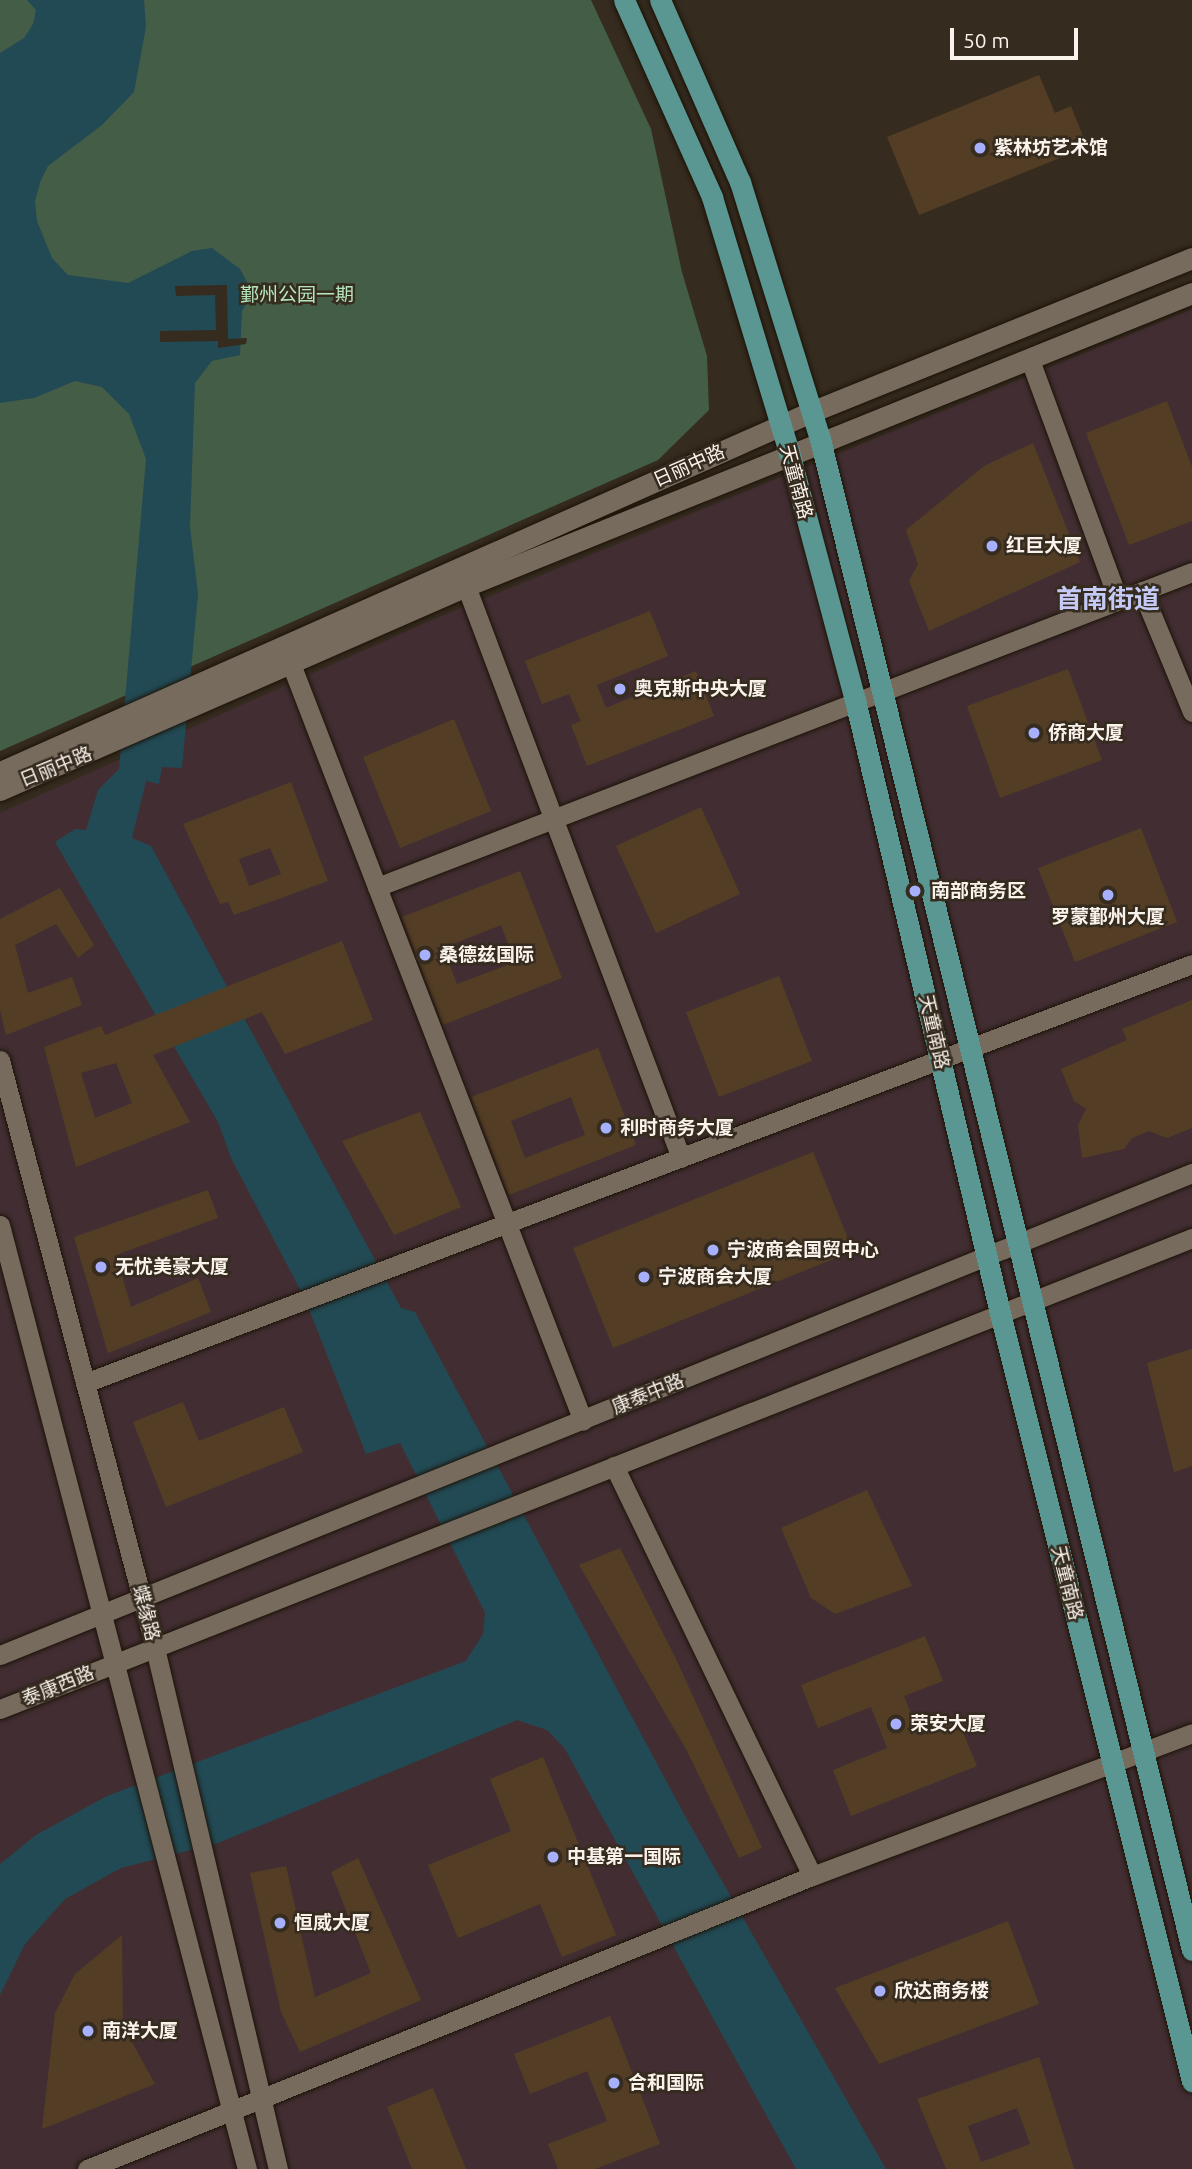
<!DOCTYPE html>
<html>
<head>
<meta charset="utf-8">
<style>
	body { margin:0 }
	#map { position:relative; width:1192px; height:2169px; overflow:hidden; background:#352b1f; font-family:Ubuntu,"Noto Sans SC",sans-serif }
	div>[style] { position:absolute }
	.commercial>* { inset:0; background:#422e32 }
	.green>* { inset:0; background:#445d47 }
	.water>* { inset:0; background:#224a54 }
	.pier>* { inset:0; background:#352b1f }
	.building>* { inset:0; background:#533e25 }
	.roads { filter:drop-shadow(0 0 2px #1c1308) drop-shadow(0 0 2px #1c1308) }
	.tertiary>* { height:19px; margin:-9.5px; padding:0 9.5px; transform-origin:9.5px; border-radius:9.5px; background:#776b5e }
	.secondary>* { height:21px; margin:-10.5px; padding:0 10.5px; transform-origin:10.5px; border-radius:10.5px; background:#776b5e }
	.primary>* { height:21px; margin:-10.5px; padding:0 10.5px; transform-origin:10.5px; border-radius:10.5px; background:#5a9792 }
	.dots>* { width:19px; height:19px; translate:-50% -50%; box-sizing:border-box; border:4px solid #352b1f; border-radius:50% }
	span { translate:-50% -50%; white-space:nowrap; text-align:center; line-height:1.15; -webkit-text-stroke:5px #352b1f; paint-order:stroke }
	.poi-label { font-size:19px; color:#faf3ec; font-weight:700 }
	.left { translate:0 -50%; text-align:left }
	.park-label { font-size:19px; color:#b4e6bb }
	.street-label { font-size:19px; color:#faf3ec }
	.district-label { font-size:26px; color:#c4caf5; font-weight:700 }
	.scale { position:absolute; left:950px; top:28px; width:128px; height:32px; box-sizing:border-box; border:4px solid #faf3ec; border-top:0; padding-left:9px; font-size:21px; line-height:24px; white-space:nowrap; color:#faf3ec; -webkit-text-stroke:5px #352b1f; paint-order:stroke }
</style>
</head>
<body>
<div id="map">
	<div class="commercial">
		<i style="clip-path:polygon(1192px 309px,1192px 2169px,0 2169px,0 813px,434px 619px)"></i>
	</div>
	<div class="green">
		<i style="clip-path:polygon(0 0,591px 0,651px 129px,682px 272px,707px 356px,709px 410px,658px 460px,0 751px)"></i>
	</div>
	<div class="water">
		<i style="clip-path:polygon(27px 0,144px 0,146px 27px,134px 92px,102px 125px,48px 166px,41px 180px,35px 201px,37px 221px,52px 258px,68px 275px,128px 283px,192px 251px,212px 248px,240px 269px,253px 293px,242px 311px,240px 355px,212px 361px,195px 383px,190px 527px,198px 594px,182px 768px,162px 767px,159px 784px,146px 781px,132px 838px,151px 846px,401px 1308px,415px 1312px,685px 1816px,886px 2169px,796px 2169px,565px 1749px,547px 1730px,517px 1720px,218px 1843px,121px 1868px,65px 1899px,25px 1944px,0 1995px,0 1864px,36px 1835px,107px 1796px,466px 1661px,483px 1634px,485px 1613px,400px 1443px,366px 1454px,305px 1299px,231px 1158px,218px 1122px,55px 842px,75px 829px,86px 830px,98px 790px,119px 769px,146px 459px,129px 414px,102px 387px,75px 381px,34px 398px,0 403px,0 53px,24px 38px,33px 24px,36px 10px)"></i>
	</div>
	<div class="pier">
		<i style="clip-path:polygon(227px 285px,228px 339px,247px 338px,246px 344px,218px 348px,218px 341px,160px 342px,160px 331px,216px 330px,215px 295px,176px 296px,175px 286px)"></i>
	</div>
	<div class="building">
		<i style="clip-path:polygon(1039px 75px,1055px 113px,1071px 106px,1083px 136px,1067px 142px,1072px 153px,919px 215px,887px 137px)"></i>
		<i style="clip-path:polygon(1167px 401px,1192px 467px,1192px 521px,1129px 545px,1086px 433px)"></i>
		<i style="clip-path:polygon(1033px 443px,1080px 562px,929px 631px,909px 581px,918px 564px,906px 530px,984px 466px)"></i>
		<i style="clip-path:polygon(650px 611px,668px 656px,597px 685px,606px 708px,696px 671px,714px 716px,587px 766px,571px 725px,581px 721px,569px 694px,542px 704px,525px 661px)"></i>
		<i style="clip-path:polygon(1068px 669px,1102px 760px,1000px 798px,967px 706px)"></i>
		<i style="clip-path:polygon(454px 719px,491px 811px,400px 848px,363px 757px)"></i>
		<i style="clip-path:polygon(evenodd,291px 782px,328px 881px,234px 915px,228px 902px,220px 904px,183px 824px,291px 782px,270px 848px,281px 874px,249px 886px,239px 859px,270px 848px)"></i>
		<i style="clip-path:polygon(701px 807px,740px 894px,656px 933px,616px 846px)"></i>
		<i style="clip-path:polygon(1141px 828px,1177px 922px,1075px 962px,1038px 868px)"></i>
		<i style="clip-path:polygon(evenodd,520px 871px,562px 978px,443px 1025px,402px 917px,520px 871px,501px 925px,515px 962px,457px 984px,443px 948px,501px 925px)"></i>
		<i style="clip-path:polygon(60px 888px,94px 945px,78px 958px,56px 924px,15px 945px,28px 993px,72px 977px,82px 1005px,6px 1035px,0 1010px,0 919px)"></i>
		<i style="clip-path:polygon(evenodd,342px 941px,373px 1020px,285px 1054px,262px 1012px,153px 1055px,190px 1122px,76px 1167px,44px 1047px,101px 1026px,105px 1035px,342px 941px,116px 1063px,132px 1103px,95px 1118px,81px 1073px,116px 1063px)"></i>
		<i style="clip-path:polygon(779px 976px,812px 1061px,719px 1097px,686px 1012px)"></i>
		<i style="clip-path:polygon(1192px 1000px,1192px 1128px,1167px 1138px,1149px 1131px,1132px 1138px,1124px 1149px,1082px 1158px,1078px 1125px,1086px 1109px,1074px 1101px,1061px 1069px,1127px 1040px,1122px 1029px)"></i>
		<i style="clip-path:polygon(evenodd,598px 1048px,636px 1145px,509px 1195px,471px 1097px,598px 1048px,571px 1097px,585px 1135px,525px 1158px,511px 1121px,571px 1097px)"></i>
		<i style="clip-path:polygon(420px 1112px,461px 1207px,394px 1235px,342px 1141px)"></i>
		<i style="clip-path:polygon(813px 1152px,853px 1251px,613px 1348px,573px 1248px)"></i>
		<i style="clip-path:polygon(208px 1190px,218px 1218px,116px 1255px,131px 1307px,198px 1278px,211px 1312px,108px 1353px,74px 1237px)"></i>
		<i style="clip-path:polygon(1192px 1349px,1192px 1466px,1174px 1472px,1147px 1363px)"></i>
		<i style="clip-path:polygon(183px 1402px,199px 1441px,284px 1407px,303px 1452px,166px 1507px,133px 1422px)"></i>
		<i style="clip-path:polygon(867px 1490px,912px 1586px,835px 1614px,811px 1598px,781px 1528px)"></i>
		<i style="clip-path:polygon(620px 1548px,676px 1659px,762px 1848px,739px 1858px,687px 1751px,579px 1565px)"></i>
		<i style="clip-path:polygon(925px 1636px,943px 1681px,904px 1696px,920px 1736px,958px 1720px,977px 1766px,851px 1816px,833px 1770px,887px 1748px,871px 1707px,818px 1728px,801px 1685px)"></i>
		<i style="clip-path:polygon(543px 1757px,616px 1935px,562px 1957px,540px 1904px,458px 1938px,428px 1865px,511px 1831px,490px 1779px)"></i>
		<i style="clip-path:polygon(358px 1858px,421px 2000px,300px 2052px,281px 2012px,250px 1873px,286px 1866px,315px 1997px,371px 1973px,331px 1872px)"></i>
		<i style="clip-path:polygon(1008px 1921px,1039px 2004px,879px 2064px,835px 1988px)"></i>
		<i style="clip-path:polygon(122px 1935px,123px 2026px,155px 2084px,42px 2129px,55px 2013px,75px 1974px)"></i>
		<i style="clip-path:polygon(610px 2016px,660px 2144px,595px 2169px,558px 2169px,548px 2144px,607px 2121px,587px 2071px,530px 2094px,514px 2054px)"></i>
		<i style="clip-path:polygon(evenodd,1039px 2057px,1074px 2169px,946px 2169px,917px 2099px,1039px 2057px,1017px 2108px,1030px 2144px,981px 2162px,968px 2126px,1017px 2108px)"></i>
		<i style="clip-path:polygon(433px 2088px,466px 2169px,412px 2169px,387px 2107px)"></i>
	</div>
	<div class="roads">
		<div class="tertiary">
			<i style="left:1030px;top:360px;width:255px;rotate:69.8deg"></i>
			<i style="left:466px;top:586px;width:611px;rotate:69.4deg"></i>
			<i style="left:1142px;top:591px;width:131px;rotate:67.5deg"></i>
			<i style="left:291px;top:664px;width:811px;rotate:68.91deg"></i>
			<i style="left:377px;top:887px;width:874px;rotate:-21.13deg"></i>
			<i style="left:0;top:1060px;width:608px;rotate:75.23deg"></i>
			<i style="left:155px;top:1648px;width:535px;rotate:76.72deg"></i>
			<i style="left:0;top:1225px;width:976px;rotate:75.34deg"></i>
			<i style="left:85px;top:1383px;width:1184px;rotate:-20.73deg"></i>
			<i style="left:614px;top:1466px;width:455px;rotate:64.2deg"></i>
			<i style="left:0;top:1655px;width:1286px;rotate:-22.02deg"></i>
			<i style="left:0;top:1709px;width:1282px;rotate:-21.56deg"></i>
			<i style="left:87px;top:2169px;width:782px;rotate:-22.01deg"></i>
			<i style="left:812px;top:1876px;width:406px;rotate:-20.6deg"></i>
		</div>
		<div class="secondary">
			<i style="left:0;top:772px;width:887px;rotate:-23.94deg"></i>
			<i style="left:811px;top:412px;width:411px;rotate:-22deg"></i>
			<i style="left:0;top:790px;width:509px;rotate:-23.64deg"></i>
			<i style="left:466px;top:586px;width:783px;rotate:-21.98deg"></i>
		</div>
		<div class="primary">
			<i style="left:624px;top:0;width:216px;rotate:65.9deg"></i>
			<i style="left:712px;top:197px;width:266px;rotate:73.2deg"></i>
			<i style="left:789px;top:452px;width:257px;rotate:75.1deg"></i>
			<i style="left:855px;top:700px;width:630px;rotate:76.69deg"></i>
			<i style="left:1000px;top:1313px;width:792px;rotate:75.96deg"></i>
			<i style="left:660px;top:0;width:199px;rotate:66.3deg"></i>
			<i style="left:740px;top:182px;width:269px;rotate:72.7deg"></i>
			<i style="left:820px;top:439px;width:1556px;rotate:76.17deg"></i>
		</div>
	</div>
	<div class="dots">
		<i style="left:980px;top:148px;background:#a7b0fc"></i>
		<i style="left:992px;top:546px;background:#a7b0fc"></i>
		<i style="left:620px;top:689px;background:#a7b0fc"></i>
		<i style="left:1034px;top:733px;background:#a7b0fc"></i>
		<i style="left:915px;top:891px;background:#a7b0fc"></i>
		<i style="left:1108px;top:895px;background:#a7b0fc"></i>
		<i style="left:425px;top:955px;background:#a7b0fc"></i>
		<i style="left:606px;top:1128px;background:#a7b0fc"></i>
		<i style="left:713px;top:1250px;background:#a7b0fc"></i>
		<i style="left:101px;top:1267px;background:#a7b0fc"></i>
		<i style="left:644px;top:1277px;background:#a7b0fc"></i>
		<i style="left:896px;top:1724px;background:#a7b0fc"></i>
		<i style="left:553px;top:1857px;background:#a7b0fc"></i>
		<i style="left:280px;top:1923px;background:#a7b0fc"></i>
		<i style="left:880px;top:1991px;background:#a7b0fc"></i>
		<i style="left:88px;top:2031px;background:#a7b0fc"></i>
		<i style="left:614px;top:2083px;background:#a7b0fc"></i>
	</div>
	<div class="poi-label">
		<span class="left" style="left:994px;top:148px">紫林坊艺术馆</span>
		<span class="left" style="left:1006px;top:546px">红巨大厦</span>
		<span class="left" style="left:634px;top:689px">奥克斯中央大厦</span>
		<span class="left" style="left:1048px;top:733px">侨商大厦</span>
		<span class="left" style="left:931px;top:891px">南部商务区</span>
		<span style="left:1108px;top:917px">罗蒙鄞州大厦</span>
		<span class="left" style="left:439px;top:955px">桑德兹国际</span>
		<span class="left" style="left:620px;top:1128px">利时商务大厦</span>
		<span class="left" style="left:727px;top:1250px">宁波商会国贸中心</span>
		<span class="left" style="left:115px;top:1267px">无忧美豪大厦</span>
		<span class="left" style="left:658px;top:1277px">宁波商会大厦</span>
		<span class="left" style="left:910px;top:1724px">荣安大厦</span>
		<span class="left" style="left:567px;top:1857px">中基第一国际</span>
		<span class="left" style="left:294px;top:1923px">恒威大厦</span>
		<span class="left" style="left:894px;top:1991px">欣达商务楼</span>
		<span class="left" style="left:102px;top:2031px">南洋大厦</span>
		<span class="left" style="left:628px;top:2083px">合和国际</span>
	</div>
	<div class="park-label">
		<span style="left:297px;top:295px">鄞州公园一期</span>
	</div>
	<div class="street-label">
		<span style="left:689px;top:466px;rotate:-24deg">日丽中路</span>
		<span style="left:796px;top:482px;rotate:75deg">天童南路</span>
		<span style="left:56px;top:767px;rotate:-22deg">日丽中路</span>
		<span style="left:934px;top:1032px;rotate:77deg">天童南路</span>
		<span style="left:648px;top:1394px;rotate:-22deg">康泰中路</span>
		<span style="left:1067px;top:1583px;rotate:76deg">天童南路</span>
		<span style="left:146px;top:1613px;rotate:76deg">蝶缘路</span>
		<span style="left:58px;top:1686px;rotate:-22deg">泰康西路</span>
	</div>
	<div class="district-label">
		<span style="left:1108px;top:599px">首南街道</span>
	</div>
	<div class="scale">50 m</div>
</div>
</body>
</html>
